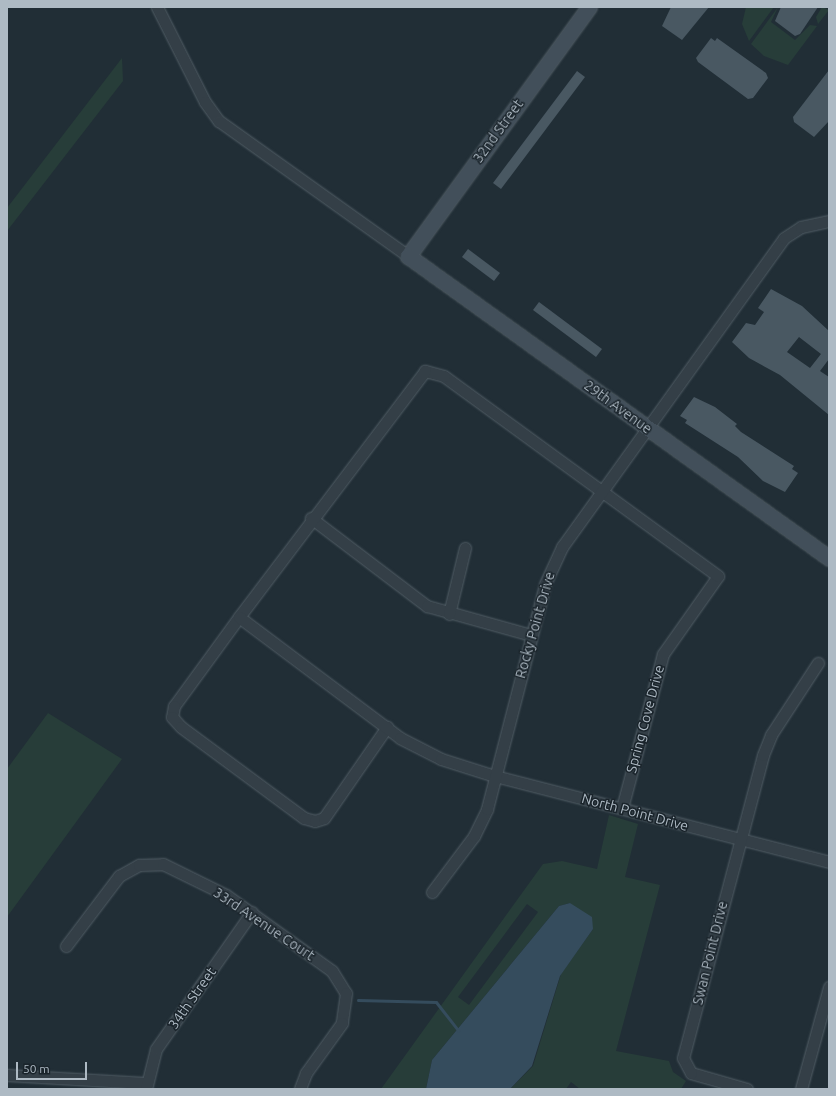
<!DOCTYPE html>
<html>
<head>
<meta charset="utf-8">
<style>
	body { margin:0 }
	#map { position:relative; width:836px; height:1096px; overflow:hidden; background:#212e36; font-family:Ubuntu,sans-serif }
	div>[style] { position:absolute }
	.green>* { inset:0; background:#273d39 }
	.water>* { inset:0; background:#354c5d }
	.stream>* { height:3px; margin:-1.5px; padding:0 1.5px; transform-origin:1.5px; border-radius:1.5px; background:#354c5d }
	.building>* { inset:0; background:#495862 }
	.roads { filter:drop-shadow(0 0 1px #515d65) drop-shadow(0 0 1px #515d65) }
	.street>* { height:11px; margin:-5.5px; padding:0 5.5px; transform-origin:5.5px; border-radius:5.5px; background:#343f47 }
	.secondary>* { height:15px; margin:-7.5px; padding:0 7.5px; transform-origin:7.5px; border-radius:7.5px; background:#424f5a }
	span { translate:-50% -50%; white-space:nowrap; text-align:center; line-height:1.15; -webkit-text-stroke:3px #1a242b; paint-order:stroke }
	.street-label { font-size:14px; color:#aebac4 }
	.frame { position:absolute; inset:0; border:8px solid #aebac4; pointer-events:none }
	.scale { position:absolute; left:16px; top:1062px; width:71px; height:18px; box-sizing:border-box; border:2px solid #aebac4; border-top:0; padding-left:5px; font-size:12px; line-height:14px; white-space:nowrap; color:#aebac4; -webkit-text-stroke:3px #1a242b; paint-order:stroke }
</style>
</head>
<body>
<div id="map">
	<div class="green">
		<i style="clip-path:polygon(746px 7px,774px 7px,749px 41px,742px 24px)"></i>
		<i style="clip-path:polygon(778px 7px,771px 22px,795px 40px,810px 25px,817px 26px,788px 65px,764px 56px,751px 44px)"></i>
		<i style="clip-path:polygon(822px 7px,829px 10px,818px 24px,816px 17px)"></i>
		<i style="clip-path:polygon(122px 58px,123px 81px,7px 231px,7px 208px)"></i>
		<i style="clip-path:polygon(48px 713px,122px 759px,7px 917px,7px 769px)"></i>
		<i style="clip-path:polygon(evenodd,609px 815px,638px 824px,625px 877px,660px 885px,616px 1051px,669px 1061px,673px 1072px,686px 1081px,681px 1089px,580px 1089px,571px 1082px,566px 1089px,510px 1089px,533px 1066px,561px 974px,593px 929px,570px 903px,559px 906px,432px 1060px,426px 1089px,381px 1089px,543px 864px,562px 861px,597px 869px,609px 815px,527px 904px,538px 912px,469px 1005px,458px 997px,527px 904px)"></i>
	</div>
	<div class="water">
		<i style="clip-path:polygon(570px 903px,592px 917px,593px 929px,560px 976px,532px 1066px,510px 1089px,426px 1089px,432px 1060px,559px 906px)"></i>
	</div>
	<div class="stream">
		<i style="left:358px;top:1000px;width:78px;rotate:1.5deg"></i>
		<i style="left:436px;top:1002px;width:36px;rotate:52deg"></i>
	</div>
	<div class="building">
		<i style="clip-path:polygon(671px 7px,709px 7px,682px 40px,662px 26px)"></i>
		<i style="clip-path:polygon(781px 7px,818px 7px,800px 34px,795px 36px,775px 21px)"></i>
		<i style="clip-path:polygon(711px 38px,715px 41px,717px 38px,766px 73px,768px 78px,753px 98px,748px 99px,698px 62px,696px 58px)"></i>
		<i style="clip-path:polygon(829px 70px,829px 121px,814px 137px,794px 122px,793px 117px)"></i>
		<i style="clip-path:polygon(577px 71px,585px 77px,501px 189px,493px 183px)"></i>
		<i style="clip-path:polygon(468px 249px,500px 273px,494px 281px,462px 257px)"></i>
		<i style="clip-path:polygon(evenodd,771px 289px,802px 306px,829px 331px,829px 359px,820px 371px,829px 377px,829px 415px,780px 375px,749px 358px,732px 342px,746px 323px,755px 325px,764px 312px,758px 308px,771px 289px,799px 337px,821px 354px,810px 368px,787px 352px,799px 337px)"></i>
		<i style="clip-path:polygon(539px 302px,602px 349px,596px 357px,533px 310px)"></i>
		<i style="clip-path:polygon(694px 397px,715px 407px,737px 424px,735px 426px,741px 432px,794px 466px,792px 469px,798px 473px,785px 492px,763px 481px,738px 457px,685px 423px,687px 420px,680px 416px)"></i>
	</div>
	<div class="roads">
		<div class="street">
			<i style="left:157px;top:7px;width:106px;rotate:63.2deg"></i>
			<i style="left:205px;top:102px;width:24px;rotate:54deg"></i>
			<i style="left:219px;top:121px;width:232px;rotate:35.5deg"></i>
			<i style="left:311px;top:518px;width:146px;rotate:37.2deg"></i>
			<i style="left:427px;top:606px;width:108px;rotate:15.6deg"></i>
			<i style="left:449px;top:614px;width:68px;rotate:-76.4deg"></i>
			<i style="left:239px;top:617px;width:110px;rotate:126.1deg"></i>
			<i style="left:174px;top:706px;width:11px;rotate:100deg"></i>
			<i style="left:172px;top:717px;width:13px;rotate:48deg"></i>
			<i style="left:181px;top:727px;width:153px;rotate:36.5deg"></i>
			<i style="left:304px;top:818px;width:11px;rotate:15deg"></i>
			<i style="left:315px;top:821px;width:9px;rotate:-18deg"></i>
			<i style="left:324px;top:818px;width:111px;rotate:-55.3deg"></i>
			<i style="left:622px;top:808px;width:159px;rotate:-75.1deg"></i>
			<i style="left:663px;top:654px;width:95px;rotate:-54.8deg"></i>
			<i style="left:718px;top:576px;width:339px;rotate:-143.9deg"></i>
			<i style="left:444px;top:376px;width:20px;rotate:-165deg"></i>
			<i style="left:425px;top:371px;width:308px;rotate:127.1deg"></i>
			<i style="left:239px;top:617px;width:201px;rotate:36.9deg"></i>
			<i style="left:400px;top:738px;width:46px;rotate:27.1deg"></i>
			<i style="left:441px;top:759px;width:57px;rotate:17.5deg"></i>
			<i style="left:495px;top:776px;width:345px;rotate:14.4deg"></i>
			<i style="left:432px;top:892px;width:70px;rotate:-53.1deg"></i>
			<i style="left:474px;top:836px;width:30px;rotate:-64deg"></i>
			<i style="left:487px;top:809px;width:232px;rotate:-75.5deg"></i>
			<i style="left:545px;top:584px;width:41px;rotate:-65.3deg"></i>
			<i style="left:562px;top:547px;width:380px;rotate:-54.3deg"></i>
			<i style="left:784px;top:238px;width:20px;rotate:-33deg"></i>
			<i style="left:801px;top:227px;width:29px;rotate:-12deg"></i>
			<i style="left:66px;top:946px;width:88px;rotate:-52.9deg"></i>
			<i style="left:119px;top:876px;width:23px;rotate:-29deg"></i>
			<i style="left:139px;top:865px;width:24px;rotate:-2deg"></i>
			<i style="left:163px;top:864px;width:70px;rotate:26.2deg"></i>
			<i style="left:226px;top:895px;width:130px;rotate:35.6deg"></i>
			<i style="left:332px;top:971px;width:26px;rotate:58deg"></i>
			<i style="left:346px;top:993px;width:30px;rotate:98deg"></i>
			<i style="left:342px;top:1023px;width:62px;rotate:125.8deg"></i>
			<i style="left:306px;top:1073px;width:17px;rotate:111deg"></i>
			<i style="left:7px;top:1075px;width:138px;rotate:3.3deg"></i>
			<i style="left:146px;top:1089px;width:41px;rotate:-76deg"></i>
			<i style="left:156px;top:1049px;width:167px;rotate:-55deg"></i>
			<i style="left:747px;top:1089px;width:58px;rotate:-164.1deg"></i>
			<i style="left:691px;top:1073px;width:17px;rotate:-118deg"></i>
			<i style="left:683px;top:1058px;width:313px;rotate:-75.2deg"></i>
			<i style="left:763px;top:755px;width:22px;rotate:-68deg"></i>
			<i style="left:771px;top:735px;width:86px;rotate:-56.9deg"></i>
			<i style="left:801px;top:1089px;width:106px;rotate:-74.6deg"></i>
		</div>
		<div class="secondary">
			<i style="left:589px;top:7px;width:308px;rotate:126deg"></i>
			<i style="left:408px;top:256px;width:518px;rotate:35.65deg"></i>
		</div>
	</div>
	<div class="street-label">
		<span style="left:498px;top:131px;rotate:-54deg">32nd Street</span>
		<span style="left:618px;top:407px;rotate:36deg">29th Avenue</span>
		<span style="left:535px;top:625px;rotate:-74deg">Rocky Point Drive</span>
		<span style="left:645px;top:719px;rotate:-75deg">Spring Cove Drive</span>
		<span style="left:635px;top:812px;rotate:15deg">North Point Drive</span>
		<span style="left:264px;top:924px;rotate:34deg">33rd Avenue Court</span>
		<span style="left:710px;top:953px;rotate:-76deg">Swan Point Drive</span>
		<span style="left:192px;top:998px;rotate:-55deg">34th Street</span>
	</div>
	<div class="frame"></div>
	<div class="scale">50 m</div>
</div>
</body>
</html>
